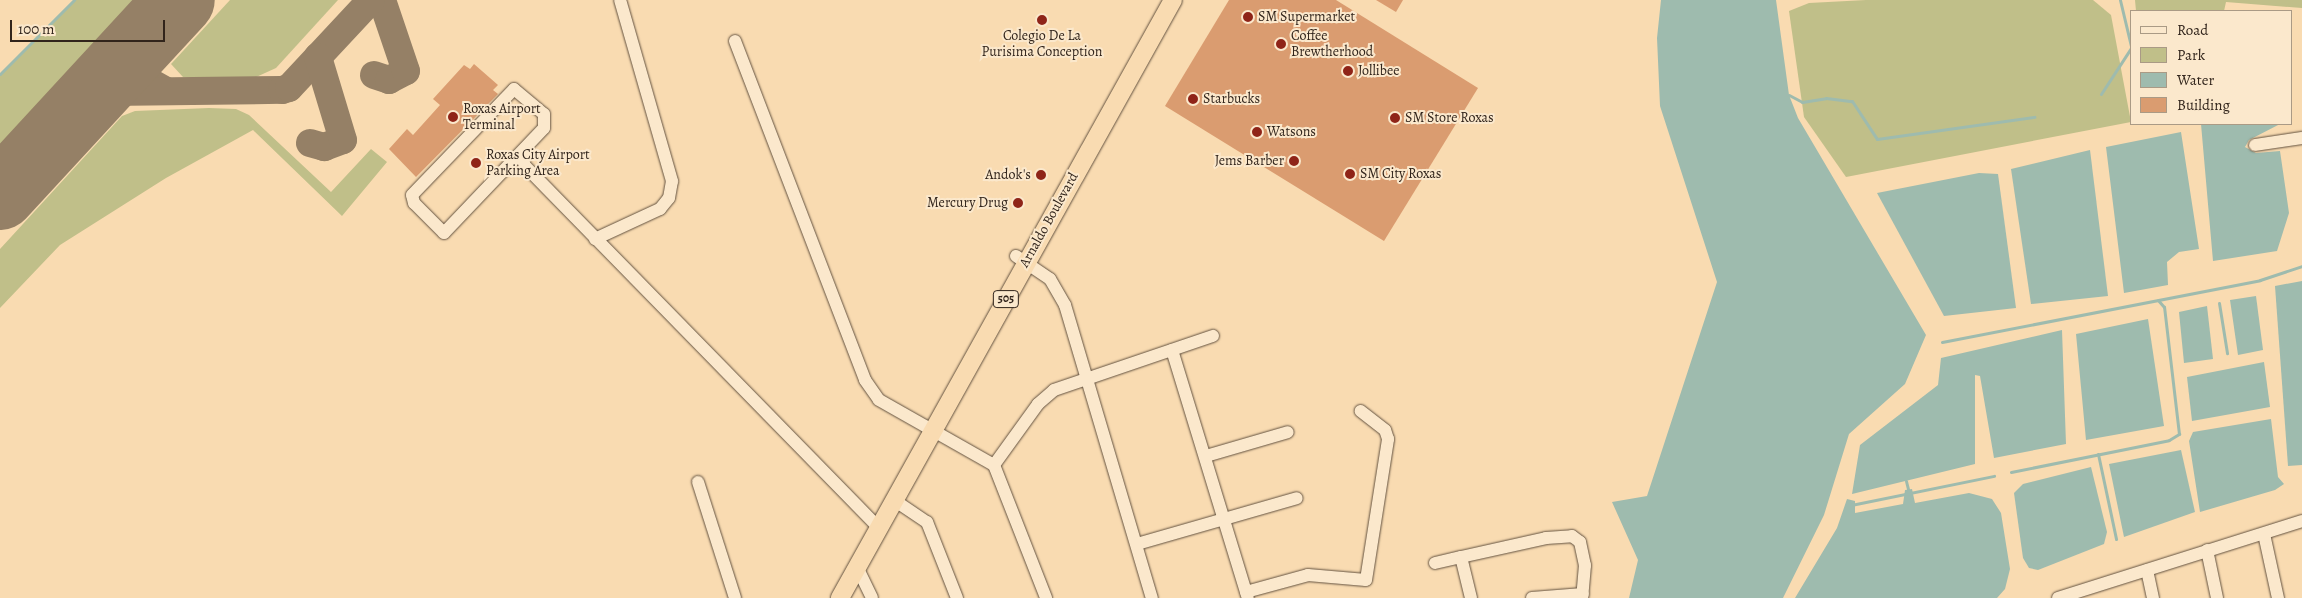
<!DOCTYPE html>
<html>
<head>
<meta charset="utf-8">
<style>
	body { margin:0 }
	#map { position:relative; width:2302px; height:598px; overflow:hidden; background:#f9dbb1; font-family:Alegreya,serif }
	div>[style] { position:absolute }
	.green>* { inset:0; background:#c0bf89 }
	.water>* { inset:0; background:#9ebbae }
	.stream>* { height:3px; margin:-1.5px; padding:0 1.5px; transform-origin:1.5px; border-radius:1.5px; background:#9ebbae }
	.taxiway>* { height:28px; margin:-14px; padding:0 14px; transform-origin:14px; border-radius:14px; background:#958066 }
	.runway>* { height:70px; margin:-35px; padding:0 35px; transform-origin:35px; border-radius:35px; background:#958066 }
	.building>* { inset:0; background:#da9c70 }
	.roads { filter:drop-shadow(0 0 1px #635240) drop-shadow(0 0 1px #635240) }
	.minor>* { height:12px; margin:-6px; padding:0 6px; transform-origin:6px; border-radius:6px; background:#fbe8cc }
	.highway>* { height:18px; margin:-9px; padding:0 9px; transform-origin:9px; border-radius:9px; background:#f9dbb1 }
	.dots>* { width:14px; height:14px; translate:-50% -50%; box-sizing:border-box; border:2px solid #fbe8cc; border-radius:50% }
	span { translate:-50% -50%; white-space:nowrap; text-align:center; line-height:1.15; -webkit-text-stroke:4px #fbe8cc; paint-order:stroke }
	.shield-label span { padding:1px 4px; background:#fbe8cc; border:1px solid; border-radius:4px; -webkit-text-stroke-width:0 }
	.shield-label { font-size:12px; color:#31241b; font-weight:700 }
	.poi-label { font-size:14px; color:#31241b }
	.left { translate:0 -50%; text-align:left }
	.right { translate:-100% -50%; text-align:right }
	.street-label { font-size:14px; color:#31241b }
	.legend { position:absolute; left:2130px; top:10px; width:162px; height:115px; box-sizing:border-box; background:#fbe8cc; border:1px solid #aa9a85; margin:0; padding:6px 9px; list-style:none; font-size:15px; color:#31241b }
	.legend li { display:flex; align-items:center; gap:10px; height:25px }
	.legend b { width:25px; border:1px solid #aa9a85 }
	.scale { position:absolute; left:10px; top:20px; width:155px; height:22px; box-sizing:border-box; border:2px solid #31241b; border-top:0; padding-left:6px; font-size:15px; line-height:18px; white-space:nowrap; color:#31241b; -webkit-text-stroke:4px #fbe8cc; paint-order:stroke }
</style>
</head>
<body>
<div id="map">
	<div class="green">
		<i style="clip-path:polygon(75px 0,135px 0,0 146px,0 75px)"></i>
		<i style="clip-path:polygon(230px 0,338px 0,276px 68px,252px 79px,231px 82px,183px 77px,171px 64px)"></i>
		<i style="clip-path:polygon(1866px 0,2093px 0,2111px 15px,2131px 122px,1846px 177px,1804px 117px,1789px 11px,1809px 3px)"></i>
		<i style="clip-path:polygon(2135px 0,2302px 0,2302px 8px,2226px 2px,2224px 11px,2136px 11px)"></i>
		<i style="clip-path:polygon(209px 108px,236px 109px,249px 115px,331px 192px,371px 149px,387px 162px,342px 216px,253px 130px,166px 178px,60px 245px,0 308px,0 249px,122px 116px,135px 111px)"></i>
	</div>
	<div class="water">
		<i style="clip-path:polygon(1661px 0,1776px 0,1789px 95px,1798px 118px,1926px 335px,1905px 384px,1849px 434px,1824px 515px,1783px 598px,1629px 598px,1638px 560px,1612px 502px,1647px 496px,1717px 282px,1660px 106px,1657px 38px)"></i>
		<i style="clip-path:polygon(2201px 124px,2280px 124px,2249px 140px,2245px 147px,2256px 153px,2280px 151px,2289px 213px,2277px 251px,2213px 261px)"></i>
		<i style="clip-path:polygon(2181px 132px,2199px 249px,2179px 252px,2167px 262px,2168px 285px,2124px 293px,2106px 147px)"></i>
		<i style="clip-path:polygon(2090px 150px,2108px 296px,2031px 304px,2011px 169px)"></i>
		<i style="clip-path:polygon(1979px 173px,1998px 174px,2016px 308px,1944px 316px,1877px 193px)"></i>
		<i style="clip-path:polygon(2302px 281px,2302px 465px,2288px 466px,2275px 286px)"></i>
		<i style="clip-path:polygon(2256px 296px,2263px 350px,2238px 355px,2230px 300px)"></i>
		<i style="clip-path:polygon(2207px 306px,2213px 359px,2184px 363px,2179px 312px)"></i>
		<i style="clip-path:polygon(2148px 319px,2164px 426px,2086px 440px,2076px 334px)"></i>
		<i style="clip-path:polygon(2062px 330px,2066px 444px,1994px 458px,1980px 376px,1975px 375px,1975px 464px,1852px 494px,1860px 445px,1938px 385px,1941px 358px)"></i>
		<i style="clip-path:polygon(2264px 362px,2270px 407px,2192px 421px,2187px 377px)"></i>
		<i style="clip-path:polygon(2271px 419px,2278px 477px,2284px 484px,2275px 490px,2200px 512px,2189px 441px,2193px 432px)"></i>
		<i style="clip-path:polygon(2181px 450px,2195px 512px,2124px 537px,2109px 464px)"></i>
		<i style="clip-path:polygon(2091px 467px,2107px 532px,2104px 544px,2038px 570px,2029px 568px,2023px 558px,2014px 493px,2023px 484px)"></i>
		<i style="clip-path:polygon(1912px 489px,1915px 503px,1969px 493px,1992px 499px,2001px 513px,2010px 569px,2005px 589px,1997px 598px,1795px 598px,1837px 528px,1847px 499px,1855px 501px,1855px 513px,1903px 504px,1905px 490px)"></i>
	</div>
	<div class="stream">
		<i style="left:2120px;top:0;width:47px;rotate:76.6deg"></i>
		<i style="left:0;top:74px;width:105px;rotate:-45deg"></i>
		<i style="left:2101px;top:94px;width:55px;rotate:-56.9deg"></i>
		<i style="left:1789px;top:95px;width:15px;rotate:28deg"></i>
		<i style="left:1802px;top:102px;width:24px;rotate:-9deg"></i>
		<i style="left:1826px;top:98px;width:26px;rotate:7deg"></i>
		<i style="left:1852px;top:101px;width:45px;rotate:56.7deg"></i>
		<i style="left:1877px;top:139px;width:159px;rotate:-8deg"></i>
		<i style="left:2219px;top:303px;width:51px;rotate:80.9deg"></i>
		<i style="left:1942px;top:342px;width:324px;rotate:-11deg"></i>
		<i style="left:2260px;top:280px;width:44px;rotate:-18.4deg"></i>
		<i style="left:2098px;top:454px;width:87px;rotate:78deg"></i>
		<i style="left:2011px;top:472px;width:161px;rotate:-11.4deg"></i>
		<i style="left:2169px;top:440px;width:12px;rotate:-31deg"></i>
		<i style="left:2179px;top:434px;width:128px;rotate:-96.7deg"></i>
		<i style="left:2164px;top:307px;width:9px;rotate:-131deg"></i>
		<i style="left:1906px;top:481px;width:12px;rotate:76deg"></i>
		<i style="left:1851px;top:505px;width:146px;rotate:-11.5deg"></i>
	</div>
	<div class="taxiway">
		<i style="left:141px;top:42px;width:16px;rotate:104deg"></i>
		<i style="left:137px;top:58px;width:21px;rotate:73deg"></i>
		<i style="left:143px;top:78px;width:25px;rotate:29deg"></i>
		<i style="left:374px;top:75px;width:16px;rotate:18deg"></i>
		<i style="left:389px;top:80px;width:19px;rotate:-28deg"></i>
		<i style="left:406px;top:71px;width:75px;rotate:-108.7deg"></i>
		<i style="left:89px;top:98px;width:20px;rotate:-18deg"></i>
		<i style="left:108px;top:92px;width:174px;rotate:-0.7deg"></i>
		<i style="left:282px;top:90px;width:7px;rotate:-16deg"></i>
		<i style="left:289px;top:88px;width:120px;rotate:-47deg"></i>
		<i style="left:310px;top:143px;width:15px;rotate:16deg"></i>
		<i style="left:324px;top:147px;width:20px;rotate:-20deg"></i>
		<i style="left:343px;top:140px;width:87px;rotate:-106.8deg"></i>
	</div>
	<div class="runway">
		<i style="left:0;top:195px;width:265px;rotate:-47.3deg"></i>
	</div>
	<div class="building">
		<i style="clip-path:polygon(1229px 0,1336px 0,1478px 88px,1384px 241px,1165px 106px)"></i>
		<i style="clip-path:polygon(1376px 0,1403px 0,1396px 12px)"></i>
		<i style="clip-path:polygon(474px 64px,498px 85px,493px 90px,498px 94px,416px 177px,389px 149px,407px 129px,413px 135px,440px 105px,433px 99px,464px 65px,470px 69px)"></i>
	</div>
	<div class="roads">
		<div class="minor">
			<i style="left:735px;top:41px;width:363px;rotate:69deg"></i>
			<i style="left:865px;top:380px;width:24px;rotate:55deg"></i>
			<i style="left:879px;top:400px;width:132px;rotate:29.5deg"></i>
			<i style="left:994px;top:465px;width:143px;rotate:68.6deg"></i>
			<i style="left:514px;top:89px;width:39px;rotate:40deg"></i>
			<i style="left:544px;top:114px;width:14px;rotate:90deg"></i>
			<i style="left:544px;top:128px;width:145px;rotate:133.6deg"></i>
			<i style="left:444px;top:233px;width:42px;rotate:-135deg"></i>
			<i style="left:414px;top:203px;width:8px;rotate:-104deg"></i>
			<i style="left:412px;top:195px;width:147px;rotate:-46.1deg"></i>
			<i style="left:2255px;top:145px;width:48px;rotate:-8.5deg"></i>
			<i style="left:526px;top:148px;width:10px;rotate:114deg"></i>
			<i style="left:522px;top:157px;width:9px;rotate:72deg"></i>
			<i style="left:525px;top:166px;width:506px;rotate:45.64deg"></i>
			<i style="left:595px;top:239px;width:72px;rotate:-24.8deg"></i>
			<i style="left:660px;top:209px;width:14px;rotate:-51deg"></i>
			<i style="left:669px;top:198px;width:17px;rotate:-80deg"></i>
			<i style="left:672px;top:181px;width:188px;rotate:-106deg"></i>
			<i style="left:1016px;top:256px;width:41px;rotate:34.1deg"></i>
			<i style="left:1050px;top:279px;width:30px;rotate:60deg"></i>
			<i style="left:1065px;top:305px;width:306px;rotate:73.5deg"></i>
			<i style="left:1172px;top:350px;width:259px;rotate:73deg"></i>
			<i style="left:1206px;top:456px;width:85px;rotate:-16.3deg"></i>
			<i style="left:994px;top:465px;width:75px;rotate:-54.2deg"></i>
			<i style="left:1038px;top:404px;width:21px;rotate:-41deg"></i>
			<i style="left:1054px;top:390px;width:168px;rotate:-18.8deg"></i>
			<i style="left:698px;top:482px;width:122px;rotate:72.3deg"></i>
			<i style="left:894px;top:500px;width:40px;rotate:34deg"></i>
			<i style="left:927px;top:522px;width:82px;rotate:68.5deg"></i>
			<i style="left:2264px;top:534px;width:66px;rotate:77.7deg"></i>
			<i style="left:1137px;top:544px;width:166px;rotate:-16deg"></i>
			<i style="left:2207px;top:550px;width:49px;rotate:78.2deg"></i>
			<i style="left:1435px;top:563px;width:27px;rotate:-13deg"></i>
			<i style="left:857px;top:567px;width:34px;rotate:64deg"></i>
			<i style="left:2147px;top:570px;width:29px;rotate:78deg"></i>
			<i style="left:1246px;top:592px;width:64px;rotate:-15.3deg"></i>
			<i style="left:1308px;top:575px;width:58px;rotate:4.9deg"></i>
			<i style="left:1366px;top:580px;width:143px;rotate:-81.1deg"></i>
			<i style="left:1388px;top:439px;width:9px;rotate:-108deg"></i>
			<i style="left:1385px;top:430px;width:31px;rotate:-142deg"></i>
			<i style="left:1471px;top:598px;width:42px;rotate:-103.7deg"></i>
			<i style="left:1461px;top:557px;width:87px;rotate:-12.6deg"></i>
			<i style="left:1546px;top:538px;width:26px;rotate:-4deg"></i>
			<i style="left:1572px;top:536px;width:10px;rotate:37deg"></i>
			<i style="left:1580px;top:542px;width:24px;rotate:78deg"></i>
			<i style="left:1585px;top:565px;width:33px;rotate:95deg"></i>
			<i style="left:1532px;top:598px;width:51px;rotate:-4.5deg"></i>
			<i style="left:2058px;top:598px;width:256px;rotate:-17.5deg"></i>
		</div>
		<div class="highway">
			<i style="left:840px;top:598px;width:684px;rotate:-60.89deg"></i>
		</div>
	</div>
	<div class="dots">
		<i style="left:1248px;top:17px;background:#8f2418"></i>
		<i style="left:1042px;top:20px;background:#8f2418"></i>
		<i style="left:1281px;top:44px;background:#8f2418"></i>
		<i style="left:1348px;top:71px;background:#8f2418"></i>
		<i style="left:1193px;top:99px;background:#8f2418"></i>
		<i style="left:453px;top:117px;background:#8f2418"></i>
		<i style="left:1395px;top:118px;background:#8f2418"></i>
		<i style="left:1257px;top:132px;background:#8f2418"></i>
		<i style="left:1294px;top:161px;background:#8f2418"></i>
		<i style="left:476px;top:163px;background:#8f2418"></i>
		<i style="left:1350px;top:174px;background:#8f2418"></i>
		<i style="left:1041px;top:175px;background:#8f2418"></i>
		<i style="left:1018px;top:203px;background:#8f2418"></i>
	</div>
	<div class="shield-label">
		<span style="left:1006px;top:299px">505</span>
	</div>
	<div class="poi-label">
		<span class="left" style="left:1258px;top:17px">SM Supermarket</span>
		<span style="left:1042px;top:44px">Colegio De La<br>Purisima Conception</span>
		<span class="left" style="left:1291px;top:44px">Coffee<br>Brewtherhood</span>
		<span class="left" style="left:1358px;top:71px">Jollibee</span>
		<span class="left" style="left:1203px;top:99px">Starbucks</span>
		<span class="left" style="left:463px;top:117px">Roxas Airport<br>Terminal</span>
		<span class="left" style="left:1405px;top:118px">SM Store Roxas</span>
		<span class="left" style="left:1267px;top:132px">Watsons</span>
		<span class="left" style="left:486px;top:163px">Roxas City Airport<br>Parking Area</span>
		<span class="right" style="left:1284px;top:161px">Jems Barber</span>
		<span class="left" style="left:1360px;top:174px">SM City Roxas</span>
		<span class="right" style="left:1031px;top:175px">Andok's</span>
		<span class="right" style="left:1008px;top:203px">Mercury Drug</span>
	</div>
	<div class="street-label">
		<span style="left:1049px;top:220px;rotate:-61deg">Arnaldo Boulevard</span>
	</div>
	<ul class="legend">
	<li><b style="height:6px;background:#fbe8cc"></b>Road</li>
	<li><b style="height:14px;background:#c0bf89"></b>Park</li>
	<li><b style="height:14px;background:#9ebbae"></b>Water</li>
	<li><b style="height:14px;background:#da9c70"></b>Building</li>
	</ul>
	<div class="scale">100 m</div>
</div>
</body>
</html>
